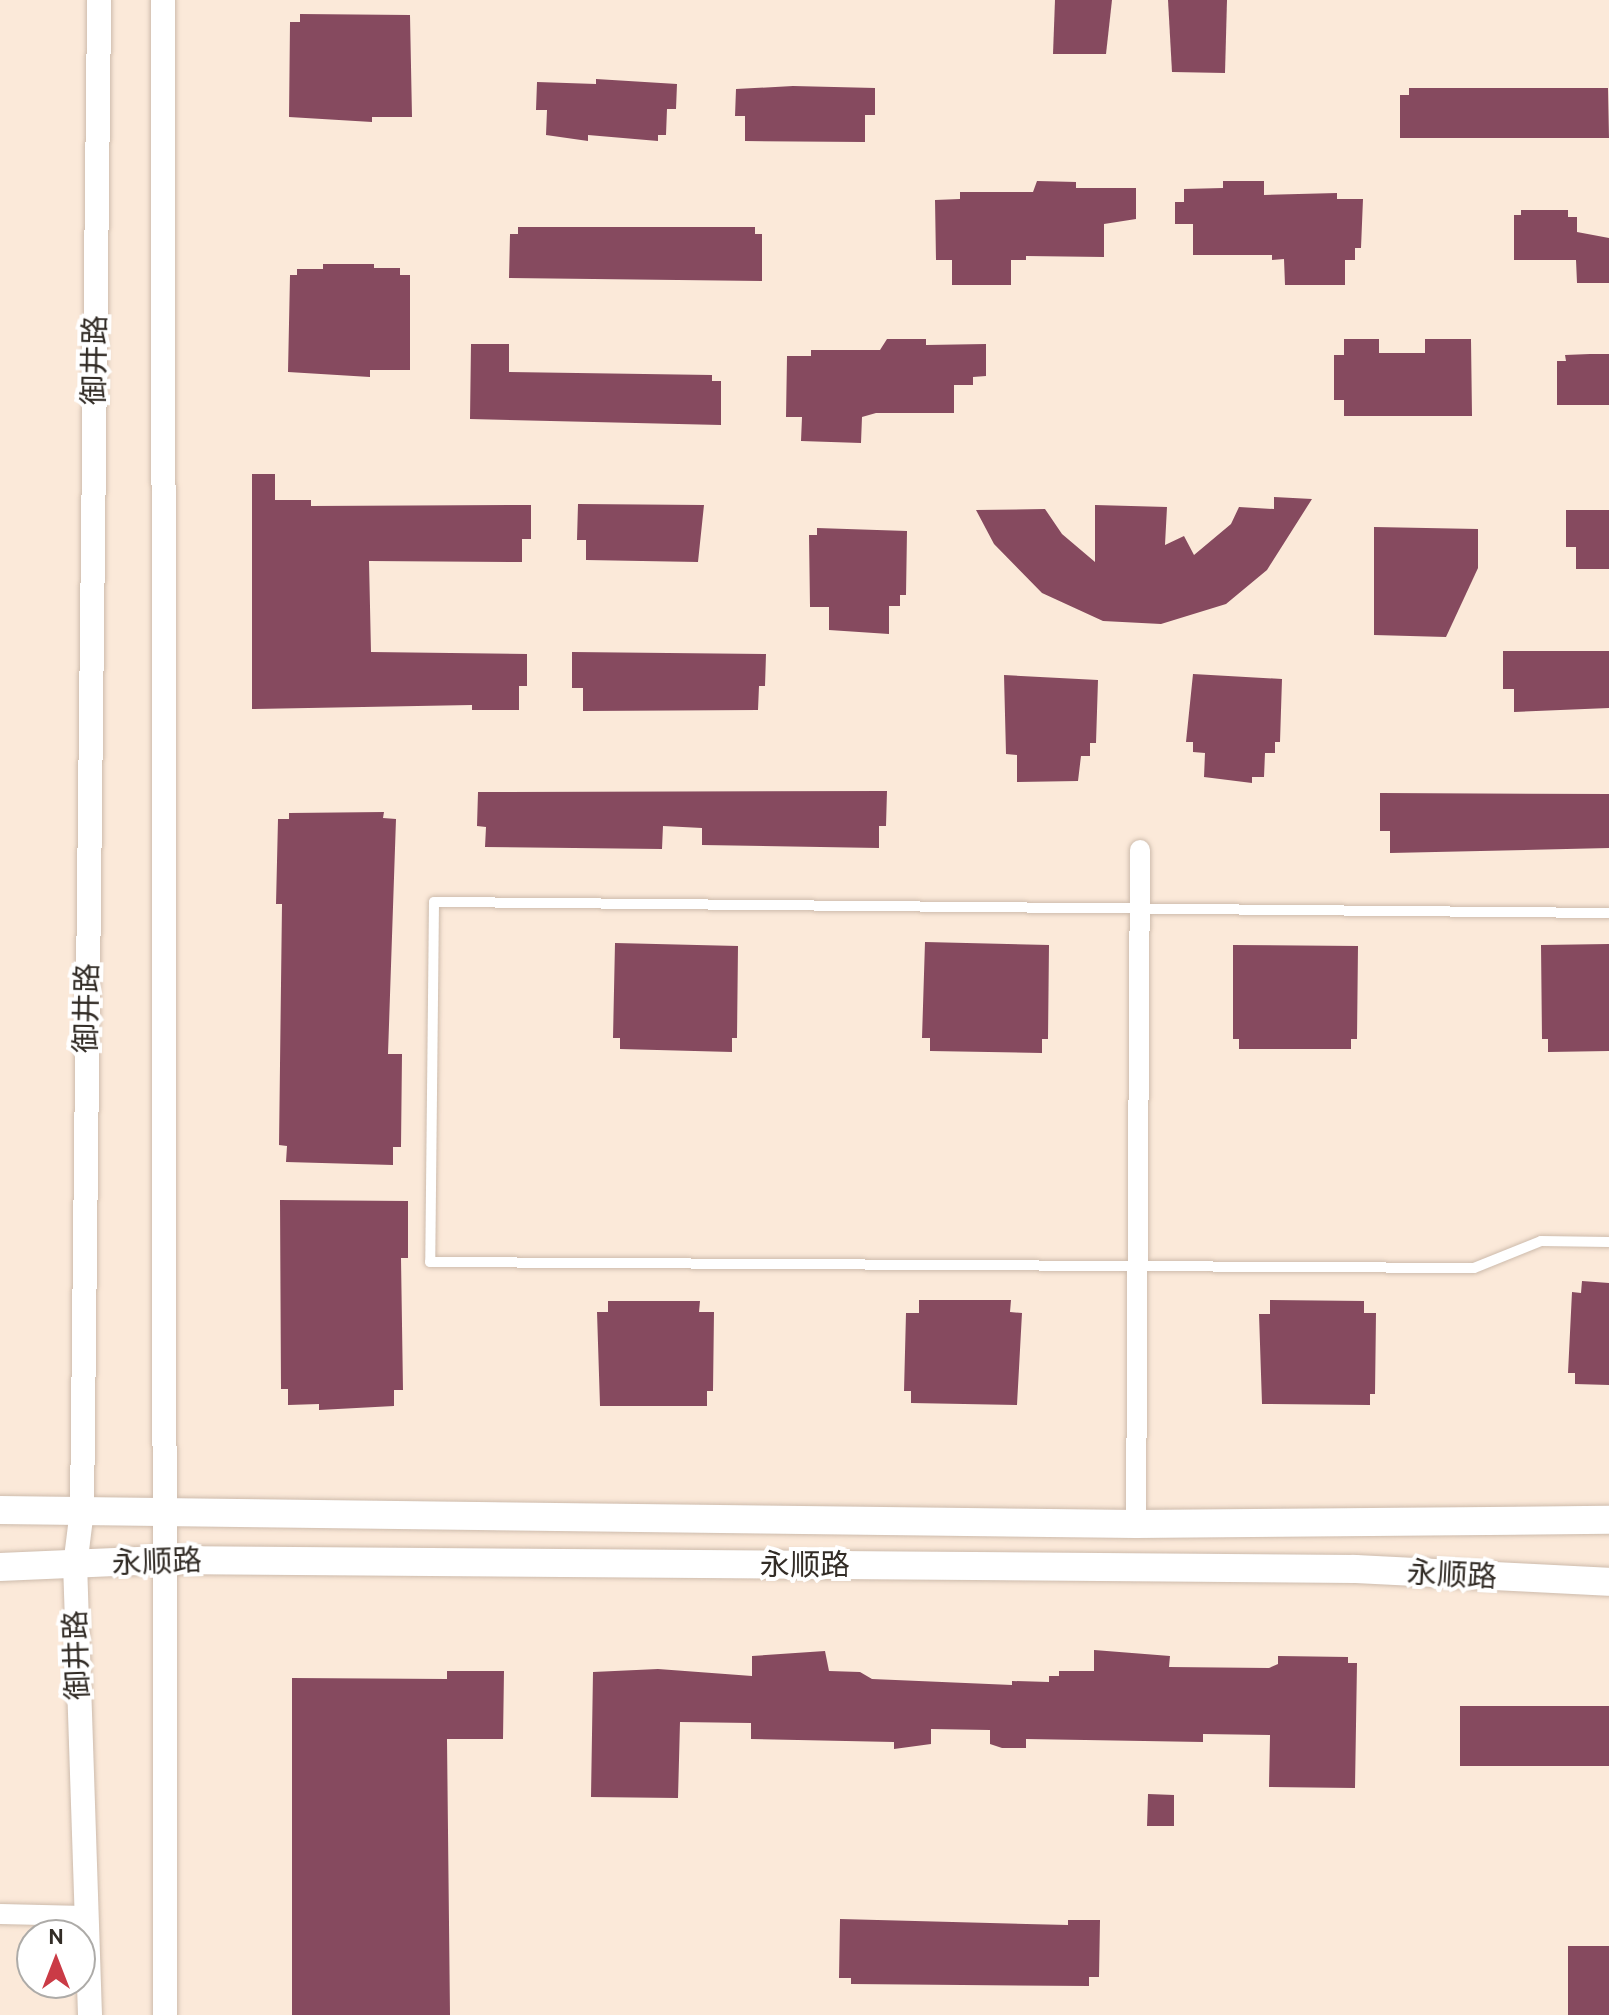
<!DOCTYPE html>
<html>
<head>
<meta charset="utf-8">
<style>
	body { margin:0 }
	#map { position:relative; width:1609px; height:2015px; overflow:hidden; background:#fbe9d9; font-family:Cabin,"Noto Sans SC",sans-serif }
	div>[style] { position:absolute }
	.building>* { inset:0; background:#864a5f }
	.roads { filter:drop-shadow(0 0 2px #cdbbac) drop-shadow(0 0 2px #cdbbac) }
	.service>* { height:10px; margin:-5px; padding:0 5px; transform-origin:5px; border-radius:5px; background:#fff }
	.minor>* { height:20px; margin:-10px; padding:0 10px; transform-origin:10px; border-radius:10px; background:#fff }
	.tertiary>* { height:24px; margin:-12px; padding:0 12px; transform-origin:12px; border-radius:12px; background:#fff }
	.secondary>* { height:28px; margin:-14px; padding:0 14px; transform-origin:14px; border-radius:14px; background:#fff }
	span { translate:-50% -50%; white-space:nowrap; text-align:center; line-height:1.15; -webkit-text-stroke:8px #fff; paint-order:stroke }
	.street-label { font-size:30px; color:#322c26 }
	.north { position:absolute; left:16px; top:1919px; width:80px; height:80px; box-sizing:border-box; background:#fff; border:2px solid #adaba8; border-radius:50%; rotate:0deg; font-size:22px; font-weight:700; line-height:32px; text-align:center; color:#322c26 }
	.north::after { content:''; display:block; margin:auto; width:28px; height:36px; background:#ca3b46; clip-path:polygon(50% 0,100% 100%,50% 72%,0 100%) }
</style>
</head>
<body>
<div id="map">
	<div class="building">
		<i style="clip-path:polygon(1055px 0,1112px 0,1106px 54px,1053px 54px)"></i>
		<i style="clip-path:polygon(1168px 0,1227px 0,1225px 73px,1172px 72px)"></i>
		<i style="clip-path:polygon(300px 14px,410px 15px,412px 117px,372px 117px,372px 122px,289px 117px,290px 22px,300px 22px)"></i>
		<i style="clip-path:polygon(596px 79px,677px 84px,676px 109px,667px 109px,666px 135px,658px 135px,658px 141px,588px 135px,588px 141px,546px 135px,547px 110px,536px 110px,537px 82px,596px 84px)"></i>
		<i style="clip-path:polygon(793px 86px,875px 88px,875px 115px,865px 115px,865px 142px,745px 141px,745px 116px,735px 116px,736px 89px)"></i>
		<i style="clip-path:polygon(1409px 88px,1608px 88px,1609px 138px,1400px 138px,1400px 95px,1409px 95px)"></i>
		<i style="clip-path:polygon(1037px 181px,1076px 182px,1076px 188px,1136px 188px,1136px 219px,1104px 224px,1104px 257px,1026px 256px,1026px 260px,1011px 260px,1011px 285px,952px 285px,952px 260px,936px 260px,935px 200px,960px 199px,960px 192px,1033px 192px)"></i>
		<i style="clip-path:polygon(1223px 181px,1264px 181px,1264px 195px,1337px 193px,1337px 199px,1363px 199px,1361px 248px,1355px 248px,1355px 260px,1345px 260px,1345px 285px,1285px 285px,1284px 259px,1272px 260px,1272px 255px,1193px 255px,1193px 224px,1175px 224px,1175px 202px,1184px 202px,1184px 189px,1223px 188px)"></i>
		<i style="clip-path:polygon(1521px 210px,1568px 210px,1568px 217px,1577px 217px,1577px 232px,1609px 238px,1609px 283px,1577px 283px,1576px 260px,1514px 260px,1514px 215px,1521px 215px)"></i>
		<i style="clip-path:polygon(518px 227px,755px 227px,755px 234px,762px 234px,762px 281px,509px 278px,510px 234px,518px 234px)"></i>
		<i style="clip-path:polygon(323px 264px,374px 264px,374px 268px,400px 268px,400px 275px,410px 275px,410px 370px,370px 370px,370px 377px,288px 372px,290px 275px,297px 275px,297px 269px,323px 269px)"></i>
		<i style="clip-path:polygon(887px 339px,926px 339px,926px 345px,986px 344px,986px 376px,973px 377px,973px 385px,954px 385px,954px 413px,876px 413px,862px 417px,861px 443px,801px 441px,802px 417px,786px 417px,787px 356px,811px 356px,811px 350px,880px 350px)"></i>
		<i style="clip-path:polygon(1344px 339px,1379px 339px,1379px 353px,1425px 353px,1425px 339px,1471px 339px,1472px 416px,1344px 416px,1344px 400px,1334px 400px,1334px 355px,1344px 355px)"></i>
		<i style="clip-path:polygon(471px 344px,509px 344px,509px 372px,712px 375px,712px 381px,721px 381px,721px 425px,470px 419px)"></i>
		<i style="clip-path:polygon(1590px 354px,1609px 354px,1609px 405px,1557px 405px,1557px 361px,1566px 361px,1565px 355px)"></i>
		<i style="clip-path:polygon(252px 474px,275px 474px,275px 500px,311px 500px,311px 506px,531px 505px,531px 539px,522px 539px,522px 562px,369px 561px,371px 652px,527px 654px,527px 686px,519px 686px,519px 710px,472px 710px,472px 705px,252px 709px)"></i>
		<i style="clip-path:polygon(1274px 497px,1312px 499px,1267px 570px,1226px 604px,1161px 624px,1103px 621px,1042px 593px,994px 544px,976px 510px,1045px 509px,1062px 534px,1095px 562px,1095px 505px,1167px 507px,1165px 545px,1184px 536px,1194px 555px,1231px 524px,1239px 507px,1274px 509px)"></i>
		<i style="clip-path:polygon(578px 504px,704px 505px,698px 562px,586px 560px,586px 540px,577px 540px)"></i>
		<i style="clip-path:polygon(1566px 510px,1609px 510px,1609px 569px,1576px 569px,1576px 547px,1566px 547px)"></i>
		<i style="clip-path:polygon(1374px 527px,1478px 529px,1478px 568px,1446px 637px,1374px 635px)"></i>
		<i style="clip-path:polygon(817px 528px,907px 531px,906px 595px,900px 595px,900px 606px,889px 606px,889px 634px,829px 630px,829px 607px,810px 607px,809px 535px,817px 535px)"></i>
		<i style="clip-path:polygon(1503px 651px,1609px 651px,1609px 708px,1514px 712px,1514px 689px,1503px 689px)"></i>
		<i style="clip-path:polygon(572px 652px,766px 654px,765px 686px,759px 686px,758px 710px,583px 711px,583px 688px,572px 688px)"></i>
		<i style="clip-path:polygon(1193px 674px,1282px 679px,1280px 742px,1275px 742px,1275px 753px,1265px 753px,1264px 777px,1252px 777px,1252px 783px,1204px 777px,1205px 753px,1193px 752px,1193px 742px,1186px 742px)"></i>
		<i style="clip-path:polygon(1004px 675px,1098px 680px,1096px 743px,1090px 743px,1090px 756px,1081px 756px,1078px 781px,1017px 782px,1017px 755px,1006px 754px)"></i>
		<i style="clip-path:polygon(887px 791px,886px 826px,879px 826px,879px 848px,702px 845px,702px 828px,663px 826px,662px 849px,485px 847px,486px 827px,477px 826px,478px 792px)"></i>
		<i style="clip-path:polygon(1380px 793px,1609px 794px,1609px 848px,1390px 853px,1390px 831px,1380px 831px)"></i>
		<i style="clip-path:polygon(384px 812px,383px 818px,396px 819px,388px 1054px,402px 1054px,401px 1147px,393px 1147px,393px 1165px,286px 1162px,287px 1146px,279px 1145px,282px 904px,276px 904px,278px 819px,289px 819px,289px 813px)"></i>
		<i style="clip-path:polygon(925px 942px,1049px 945px,1048px 1039px,1042px 1039px,1042px 1053px,930px 1051px,930px 1038px,922px 1038px)"></i>
		<i style="clip-path:polygon(615px 943px,738px 946px,737px 1038px,732px 1038px,732px 1052px,620px 1049px,620px 1038px,613px 1038px)"></i>
		<i style="clip-path:polygon(1609px 944px,1609px 1051px,1548px 1052px,1548px 1039px,1542px 1039px,1541px 945px)"></i>
		<i style="clip-path:polygon(1233px 945px,1358px 946px,1357px 1039px,1351px 1039px,1351px 1049px,1239px 1049px,1239px 1039px,1233px 1039px)"></i>
		<i style="clip-path:polygon(280px 1200px,408px 1201px,408px 1258px,401px 1258px,403px 1390px,394px 1390px,394px 1406px,319px 1410px,319px 1404px,288px 1405px,288px 1389px,281px 1389px)"></i>
		<i style="clip-path:polygon(1582px 1281px,1609px 1283px,1609px 1385px,1575px 1384px,1575px 1373px,1568px 1373px,1572px 1292px,1581px 1293px)"></i>
		<i style="clip-path:polygon(919px 1300px,1011px 1300px,1010px 1312px,1022px 1313px,1017px 1405px,911px 1403px,911px 1391px,904px 1391px,906px 1313px,919px 1313px)"></i>
		<i style="clip-path:polygon(1270px 1300px,1364px 1301px,1364px 1313px,1376px 1313px,1375px 1394px,1370px 1394px,1370px 1405px,1262px 1404px,1259px 1314px,1270px 1314px)"></i>
		<i style="clip-path:polygon(608px 1301px,700px 1301px,699px 1312px,714px 1312px,713px 1391px,707px 1391px,707px 1406px,600px 1406px,597px 1312px,608px 1312px)"></i>
		<i style="clip-path:polygon(1094px 1650px,1170px 1656px,1169px 1667px,1269px 1668px,1278px 1664px,1278px 1656px,1348px 1657px,1348px 1663px,1357px 1663px,1355px 1788px,1269px 1787px,1270px 1735px,1203px 1734px,1203px 1742px,1026px 1739px,1026px 1748px,1002px 1748px,990px 1744px,990px 1730px,931px 1729px,931px 1744px,894px 1749px,894px 1742px,751px 1739px,751px 1723px,680px 1722px,678px 1798px,591px 1797px,593px 1672px,658px 1669px,752px 1676px,752px 1656px,825px 1651px,829px 1671px,860px 1672px,872px 1679px,1012px 1685px,1012px 1681px,1049px 1682px,1049px 1676px,1059px 1676px,1059px 1671px,1094px 1671px)"></i>
		<i style="clip-path:polygon(447px 1671px,504px 1671px,503px 1739px,447px 1739px,450px 2015px,292px 2015px,292px 1678px,447px 1679px)"></i>
		<i style="clip-path:polygon(1460px 1706px,1609px 1706px,1609px 1766px,1460px 1766px)"></i>
		<i style="clip-path:polygon(1148px 1794px,1174px 1795px,1174px 1826px,1147px 1826px)"></i>
		<i style="clip-path:polygon(840px 1919px,1068px 1925px,1068px 1920px,1100px 1920px,1099px 1977px,1089px 1977px,1089px 1986px,851px 1984px,851px 1978px,839px 1978px)"></i>
		<i style="clip-path:polygon(1568px 1946px,1609px 1946px,1609px 2015px,1568px 2015px)"></i>
	</div>
	<div class="roads">
		<div class="service">
			<i style="left:1609px;top:913px;width:1175px;rotate:-179.46deg"></i>
			<i style="left:434px;top:902px;width:360px;rotate:90.6deg"></i>
			<i style="left:430px;top:1262px;width:1044px;rotate:0.33deg"></i>
			<i style="left:1474px;top:1268px;width:72px;rotate:-21.9deg"></i>
			<i style="left:1541px;top:1241px;width:68px;rotate:0.8deg"></i>
		</div>
		<div class="minor">
			<i style="left:1136px;top:1524px;width:674px;rotate:-89.66deg"></i>
			<i style="left:0;top:1914px;width:85px;rotate:1.3deg"></i>
		</div>
		<div class="tertiary">
			<i style="left:163px;top:0;width:2015px;rotate:89.94deg"></i>
			<i style="left:90px;top:2015px;width:449px;rotate:-91.9deg"></i>
			<i style="left:75px;top:1566px;width:56px;rotate:-82.9deg"></i>
			<i style="left:82px;top:1510px;width:1510px;rotate:-89.35deg"></i>
		</div>
		<div class="secondary">
			<i style="left:0;top:1510px;width:1136px;rotate:0.71deg"></i>
			<i style="left:1136px;top:1524px;width:473px;rotate:-0.5deg"></i>
			<i style="left:0;top:1567px;width:161px;rotate:-2.5deg"></i>
			<i style="left:161px;top:1560px;width:1194px;rotate:0.43deg"></i>
			<i style="left:1355px;top:1569px;width:254px;rotate:2.9deg"></i>
		</div>
	</div>
	<div class="street-label">
		<span style="left:95px;top:360px;rotate:-89deg">御井路</span>
		<span style="left:87px;top:1008px;rotate:-89deg">御井路</span>
		<span style="left:157px;top:1562px;rotate:-2deg">永顺路</span>
		<span style="left:805px;top:1565px">永顺路</span>
		<span style="left:1452px;top:1575px;rotate:3deg">永顺路</span>
		<span style="left:77px;top:1655px;rotate:-92deg">御井路</span>
	</div>
	<div class="north">N</div>
</div>
</body>
</html>
